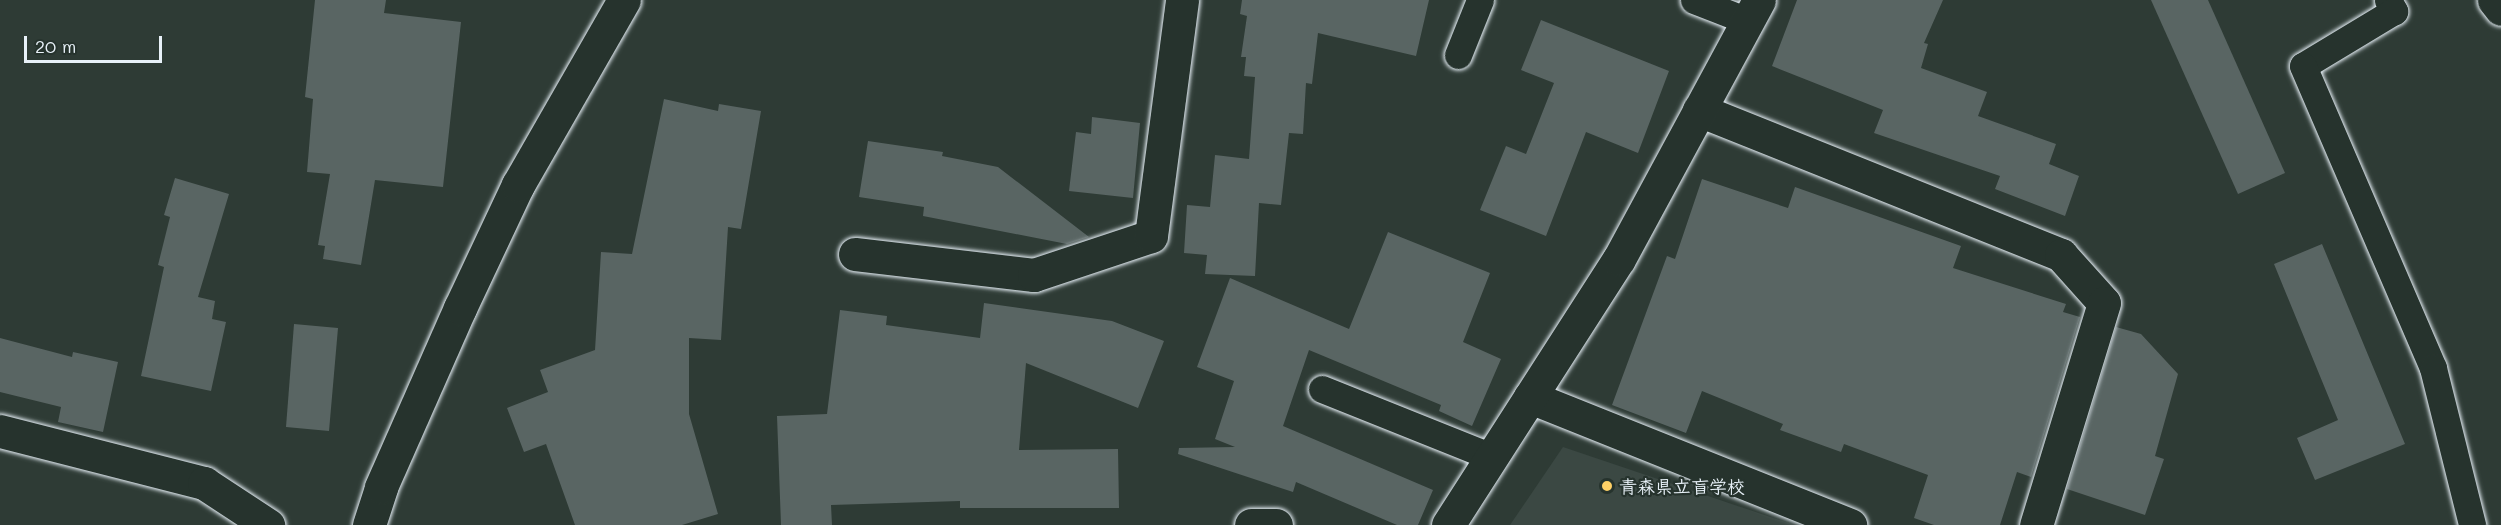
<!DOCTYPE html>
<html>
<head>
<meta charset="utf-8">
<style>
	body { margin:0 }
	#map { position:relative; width:2501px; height:525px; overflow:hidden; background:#2e3b35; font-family:Mali,"Klee One",sans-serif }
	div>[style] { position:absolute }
	.built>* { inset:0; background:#3b4843 }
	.building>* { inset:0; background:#596563 }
	.roads { filter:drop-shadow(0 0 2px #e8f1f8) drop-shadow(0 0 2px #e8f1f8) }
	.service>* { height:27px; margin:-13.5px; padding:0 13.5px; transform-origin:13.5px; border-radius:13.5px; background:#26332d }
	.minor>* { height:33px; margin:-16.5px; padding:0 16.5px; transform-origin:16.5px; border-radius:16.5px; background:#26332d }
	.tertiary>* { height:33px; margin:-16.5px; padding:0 16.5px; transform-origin:16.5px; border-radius:16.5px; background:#26332d }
	.trunk>* { height:33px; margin:-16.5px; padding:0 16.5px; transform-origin:16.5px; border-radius:16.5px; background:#26332d }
	.dots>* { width:16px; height:16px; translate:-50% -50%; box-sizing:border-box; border:3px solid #26332d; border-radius:50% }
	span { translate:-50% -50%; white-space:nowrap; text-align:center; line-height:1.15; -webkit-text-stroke:4.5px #26332d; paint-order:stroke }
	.poi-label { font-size:18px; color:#e8f1f8; font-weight:700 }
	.left { translate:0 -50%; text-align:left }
	.scale { position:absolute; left:24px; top:36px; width:138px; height:27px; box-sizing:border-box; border:3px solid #e8f1f8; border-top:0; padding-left:8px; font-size:18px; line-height:21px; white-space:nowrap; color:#e8f1f8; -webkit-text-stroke:4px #26332d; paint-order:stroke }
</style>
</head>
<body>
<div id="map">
	<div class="built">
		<i style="clip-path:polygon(1563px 447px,1794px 525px,1510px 525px)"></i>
	</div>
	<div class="building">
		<i style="clip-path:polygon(315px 0,386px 0,384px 13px,461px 22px,443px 187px,375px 180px,361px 265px,323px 259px,325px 246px,318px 245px,330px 174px,307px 172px,313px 99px,305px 97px)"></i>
		<i style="clip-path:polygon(1242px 0,1429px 0,1416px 56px,1318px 33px,1312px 84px,1306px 83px,1303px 134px,1289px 133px,1281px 205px,1259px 203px,1255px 276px,1205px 274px,1207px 255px,1184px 253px,1187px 205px,1210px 207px,1215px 155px,1249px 159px,1255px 77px,1244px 76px,1246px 57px,1241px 57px,1247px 16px,1240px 14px)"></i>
		<i style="clip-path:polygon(1797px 0,1943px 0,1924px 43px,1928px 44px,1921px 68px,1987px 92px,1978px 116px,2056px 144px,2049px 164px,2079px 176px,2065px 216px,1995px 189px,2000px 176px,1874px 133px,1883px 110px,1772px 66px)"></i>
		<i style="clip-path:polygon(2151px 0,2208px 0,2285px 173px,2238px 194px)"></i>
		<i style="clip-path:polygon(1541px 20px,1669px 71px,1638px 153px,1586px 132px,1546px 236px,1480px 210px,1506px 146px,1526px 154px,1554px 83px,1521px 70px)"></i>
		<i style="clip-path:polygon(664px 99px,718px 111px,719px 104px,761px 111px,741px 229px,728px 227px,721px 340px,689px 338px,689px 414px,718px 514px,682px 525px,575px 525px,546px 444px,524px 452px,507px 408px,548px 392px,540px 370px,595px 350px,601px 252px,632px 254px)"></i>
		<i style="clip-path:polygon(1092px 117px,1140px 123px,1133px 198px,1069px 191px,1076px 132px,1091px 134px)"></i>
		<i style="clip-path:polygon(868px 141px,943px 152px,942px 156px,998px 167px,1089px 237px,1067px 244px,923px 216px,924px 207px,859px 197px)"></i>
		<i style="clip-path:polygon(175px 178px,229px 194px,198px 297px,215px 301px,212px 319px,226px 322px,211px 391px,141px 376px,164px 267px,158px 265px,170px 217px,164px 215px)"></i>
		<i style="clip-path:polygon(1702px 179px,1788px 208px,1795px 187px,1961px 246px,1953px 268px,2066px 304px,2063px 312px,2080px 317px,2031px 477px,2017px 472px,2000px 525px,1934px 525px,1914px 518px,1928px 475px,1844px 444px,1841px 452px,1780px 430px,1783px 424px,1702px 391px,1686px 433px,1612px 405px,1667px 256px,1675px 259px)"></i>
		<i style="clip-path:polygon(1388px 232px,1490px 273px,1463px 342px,1501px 359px,1472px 426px,1439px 411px,1441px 405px,1309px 350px,1283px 426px,1433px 490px,1418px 525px,1397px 525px,1296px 482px,1293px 492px,1178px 454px,1179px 448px,1235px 447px,1215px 439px,1234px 381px,1197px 367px,1230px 278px,1349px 329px)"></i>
		<i style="clip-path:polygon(2322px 244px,2405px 444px,2315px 480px,2297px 438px,2338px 420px,2274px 264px)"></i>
		<i style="clip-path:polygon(984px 303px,1112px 321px,1164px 341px,1138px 408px,1026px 363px,1019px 450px,1118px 449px,1119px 508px,960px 508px,960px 501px,831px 505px,832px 525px,781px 525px,777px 416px,827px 414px,840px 310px,887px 316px,886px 325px,980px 338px)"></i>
		<i style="clip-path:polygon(294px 324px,338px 328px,329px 431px,286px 427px)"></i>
		<i style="clip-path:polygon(2116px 327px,2141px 334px,2178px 374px,2155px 456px,2164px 459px,2145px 515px,2067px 489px)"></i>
		<i style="clip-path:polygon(0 338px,72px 357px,73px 352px,118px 362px,103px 432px,58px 422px,61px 407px,0 392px)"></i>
	</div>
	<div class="roads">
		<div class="service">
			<i style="left:1694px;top:0;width:58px;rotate:21.3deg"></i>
			<i style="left:2388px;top:0;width:13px;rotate:61deg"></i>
			<i style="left:2394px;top:11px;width:106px;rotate:148.9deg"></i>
			<i style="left:2303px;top:66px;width:329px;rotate:66.7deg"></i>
			<i style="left:2433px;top:368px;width:162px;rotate:76deg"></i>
			<i style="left:1458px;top:55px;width:59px;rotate:-68.2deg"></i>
			<i style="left:1322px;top:389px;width:183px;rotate:21.8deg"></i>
		</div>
		<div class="minor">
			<i style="left:1699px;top:110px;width:390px;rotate:21.8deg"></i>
			<i style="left:2061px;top:255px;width:64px;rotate:48.1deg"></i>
			<i style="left:2104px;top:303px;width:232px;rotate:107deg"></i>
			<i style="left:855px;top:254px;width:180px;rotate:6.7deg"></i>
			<i style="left:1034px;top:275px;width:123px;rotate:-18.4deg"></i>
			<i style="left:1151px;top:236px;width:238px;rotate:-82.5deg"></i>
			<i style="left:1530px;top:397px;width:345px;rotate:21.8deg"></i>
			<i style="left:0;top:431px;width:211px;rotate:14.3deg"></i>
			<i style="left:204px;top:483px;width:77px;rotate:33.3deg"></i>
			<i style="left:1251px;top:525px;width:25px"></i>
			<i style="left:1448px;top:525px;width:316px;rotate:-57.3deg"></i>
			<i style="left:1619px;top:259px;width:294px;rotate:-61.6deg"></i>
		</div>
		<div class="tertiary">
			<i style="left:369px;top:525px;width:40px;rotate:-72deg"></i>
			<i style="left:381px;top:487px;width:196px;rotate:-66.2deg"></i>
			<i style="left:460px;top:308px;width:136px;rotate:-64.8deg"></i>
			<i style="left:518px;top:185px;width:213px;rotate:-60.2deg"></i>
		</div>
		<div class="trunk">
			<i style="left:2494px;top:0;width:11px;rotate:52deg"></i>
		</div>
	</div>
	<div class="dots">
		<i style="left:1607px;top:486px;background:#ffd166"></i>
	</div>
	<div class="poi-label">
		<span class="left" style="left:1619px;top:486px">青森県立盲学校</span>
	</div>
	<div class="scale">20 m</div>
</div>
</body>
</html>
